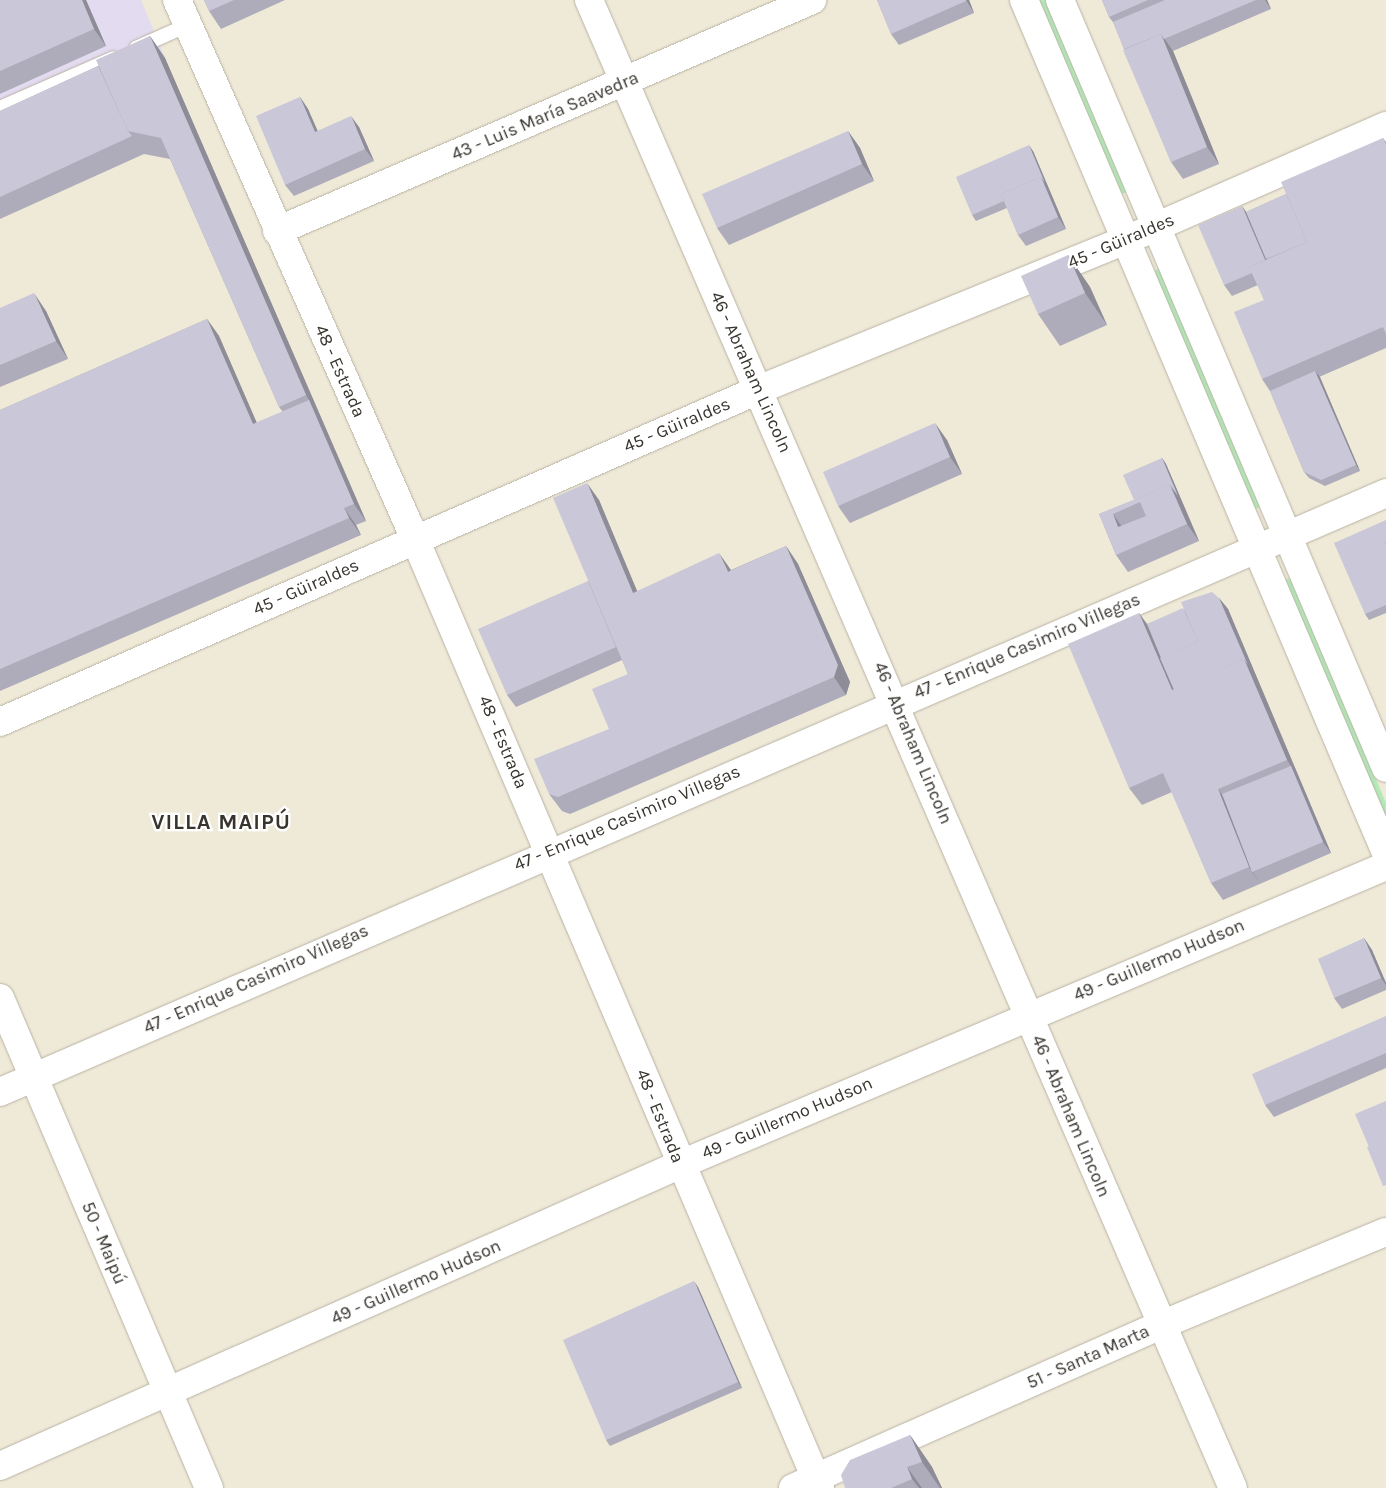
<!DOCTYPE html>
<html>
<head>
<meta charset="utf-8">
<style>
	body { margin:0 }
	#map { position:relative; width:1386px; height:1488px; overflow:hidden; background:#efe9d8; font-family:Karla,sans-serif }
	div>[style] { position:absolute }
	.industrial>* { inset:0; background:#e3dbf0 }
	.green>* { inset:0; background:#b2ebb8 }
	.roads { filter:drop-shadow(0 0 1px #b8b2a2) drop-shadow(0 0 1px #b8b2a2) }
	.service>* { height:14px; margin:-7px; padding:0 7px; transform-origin:7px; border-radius:7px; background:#fff }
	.minor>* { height:28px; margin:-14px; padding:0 14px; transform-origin:14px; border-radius:14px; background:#fff }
	.secondary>* { height:28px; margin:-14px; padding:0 14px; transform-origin:14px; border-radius:14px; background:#fff }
	.wall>* { inset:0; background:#aeacba }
	.shaded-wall>* { inset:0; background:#8d8c97 }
	.building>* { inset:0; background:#cac8d8 }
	span { translate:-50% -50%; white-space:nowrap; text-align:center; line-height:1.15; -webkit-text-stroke:4.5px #fff; paint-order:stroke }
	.street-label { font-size:18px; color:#38352f }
	.district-label { font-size:22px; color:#38352f; font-weight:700; letter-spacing:1px }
</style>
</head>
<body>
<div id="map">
	<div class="industrial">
		<i style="clip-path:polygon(0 0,141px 0,165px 58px,0 133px)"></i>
	</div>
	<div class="green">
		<i style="clip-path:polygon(1039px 0,1045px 0,1127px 192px,1121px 194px)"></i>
		<i style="clip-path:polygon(1160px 268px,1260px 507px,1255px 509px,1154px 271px)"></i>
		<i style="clip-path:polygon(1291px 578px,1386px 803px,1386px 818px,1285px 580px)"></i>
	</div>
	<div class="roads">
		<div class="service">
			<i style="left:136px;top:48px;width:57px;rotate:-23.9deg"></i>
			<i style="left:0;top:108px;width:124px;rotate:-23.7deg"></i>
		</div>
		<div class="minor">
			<i style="left:177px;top:0;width:589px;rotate:66.18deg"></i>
			<i style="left:415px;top:539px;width:1032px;rotate:66.89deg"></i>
			<i style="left:589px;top:0;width:1621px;rotate:66.6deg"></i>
			<i style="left:277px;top:231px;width:583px;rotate:-23.35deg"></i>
			<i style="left:0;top:722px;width:828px;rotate:-23.65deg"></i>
			<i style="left:758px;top:390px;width:397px;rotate:-22.2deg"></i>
			<i style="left:1126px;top:240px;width:284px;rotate:-23.7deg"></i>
			<i style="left:0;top:998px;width:533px;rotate:66.9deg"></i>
			<i style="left:0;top:1092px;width:1510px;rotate:-23.37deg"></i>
			<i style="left:0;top:1466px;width:743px;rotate:-23.91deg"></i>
			<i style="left:679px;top:1165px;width:768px;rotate:-22.92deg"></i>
			<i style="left:793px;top:1488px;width:402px;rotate:-23.9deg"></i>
			<i style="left:1161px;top:1325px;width:243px;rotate:-22.5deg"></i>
		</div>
		<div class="secondary">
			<i style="left:1024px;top:0;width:927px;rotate:67deg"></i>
			<i style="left:1060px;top:0;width:834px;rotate:67deg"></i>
		</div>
	</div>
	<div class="wall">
		<i style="clip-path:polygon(0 0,86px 0,106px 46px,0 94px)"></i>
		<i style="clip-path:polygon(204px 0,285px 0,221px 29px,209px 11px)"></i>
		<i style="clip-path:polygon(877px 0,969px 0,974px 13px,899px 45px,891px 34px)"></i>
		<i style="clip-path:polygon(1102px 0,1267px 0,1271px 9px,1173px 51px,1219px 164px,1183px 179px,1171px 162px,1124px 49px,1113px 22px,1109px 17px)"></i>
		<i style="clip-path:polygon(150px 36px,165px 58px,366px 521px,356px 525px,361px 535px,0 691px,0 410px,207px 319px,219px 336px,257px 423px,283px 412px,279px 407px,170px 159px,144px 154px,0 219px,0 111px,98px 66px)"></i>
		<i style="clip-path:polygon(300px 97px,308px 109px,317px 131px,359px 127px,374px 161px,294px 196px,285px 185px)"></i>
		<i style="clip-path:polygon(848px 131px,860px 148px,874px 181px,729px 245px,717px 228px)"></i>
		<i style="clip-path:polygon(1383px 138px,1386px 142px,1386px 348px,1319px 377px,1360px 471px,1325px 486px,1309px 478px,1304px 472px,1270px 391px,1262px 379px,1264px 300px,1258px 285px,1232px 296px,1224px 285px,1242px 206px,1246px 212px,1286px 194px)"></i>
		<i style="clip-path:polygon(1033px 151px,1066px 229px,1026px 246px,1018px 235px,1007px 208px,976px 221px,972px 215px)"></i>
		<i style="clip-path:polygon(1068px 255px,1090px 287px,1107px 325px,1060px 346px,1038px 314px)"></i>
		<i style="clip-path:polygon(0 308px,46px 311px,68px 359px,0 387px)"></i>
		<i style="clip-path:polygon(947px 440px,962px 474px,850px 523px,838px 506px)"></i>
		<i style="clip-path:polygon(1162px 458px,1166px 464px,1199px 541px,1128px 572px,1116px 555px,1099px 514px,1134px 500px)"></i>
		<i style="clip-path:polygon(599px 500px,637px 591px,731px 570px,786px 546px,798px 564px,850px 682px,846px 695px,570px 814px,562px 811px,549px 794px,609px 729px,628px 674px,622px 660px,516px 707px,507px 695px,588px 581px)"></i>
		<i style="clip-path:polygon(1386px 520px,1386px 613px,1369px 620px,1365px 614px)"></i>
		<i style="clip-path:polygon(1219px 598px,1228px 609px,1331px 853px,1223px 900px,1211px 883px,1172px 792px,1142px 805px,1129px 788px,1139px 613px,1147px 624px)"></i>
		<i style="clip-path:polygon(1364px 938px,1372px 950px,1386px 983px,1386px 990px,1342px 1009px,1334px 998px)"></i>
		<i style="clip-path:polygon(1386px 1016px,1386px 1068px,1274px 1117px,1265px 1105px)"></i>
		<i style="clip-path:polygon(698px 1287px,742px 1388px,610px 1446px,606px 1440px)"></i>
		<i style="clip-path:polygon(910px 1435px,932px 1467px,942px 1488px,845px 1488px)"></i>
	</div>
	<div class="shaded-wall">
		<i style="clip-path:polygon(82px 0,86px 0,106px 46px,94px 29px)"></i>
		<i style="clip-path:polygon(966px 0,969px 0,974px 13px)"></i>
		<i style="clip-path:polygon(1265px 0,1267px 0,1271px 9px)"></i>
		<i style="clip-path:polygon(1161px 34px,1173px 51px,1219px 164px,1207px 147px)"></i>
		<i style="clip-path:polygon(150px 36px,165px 58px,366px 521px,354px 504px,309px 400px,306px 395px)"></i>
		<i style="clip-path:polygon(300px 97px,308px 109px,323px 143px,315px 132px)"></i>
		<i style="clip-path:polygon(351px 116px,359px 127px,374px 161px,365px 149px)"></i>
		<i style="clip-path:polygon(848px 131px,860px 148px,874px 181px,862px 164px)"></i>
		<i style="clip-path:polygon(1029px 145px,1033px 151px,1066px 229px,1058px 217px,1041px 177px)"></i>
		<i style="clip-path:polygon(1242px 206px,1250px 218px,1273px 271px,1268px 266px)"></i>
		<i style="clip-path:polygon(1068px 255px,1090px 287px,1107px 325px,1085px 293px)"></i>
		<i style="clip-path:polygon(34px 293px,46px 311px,68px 359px,56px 341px)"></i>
		<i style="clip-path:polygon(207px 319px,219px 336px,265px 442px,253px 424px)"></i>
		<i style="clip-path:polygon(1315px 371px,1320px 377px,1360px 471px,1356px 465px)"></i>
		<i style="clip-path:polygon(935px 423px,947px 440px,962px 474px,950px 457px)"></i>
		<i style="clip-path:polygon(1162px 458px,1166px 464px,1199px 541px,1187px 524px,1170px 485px)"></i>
		<i style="clip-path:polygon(587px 483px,599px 500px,645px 610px,633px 593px)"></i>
		<i style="clip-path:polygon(344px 508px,356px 525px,361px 535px,349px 518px)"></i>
		<i style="clip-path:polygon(1113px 514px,1125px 531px,1118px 527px)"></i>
		<i style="clip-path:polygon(786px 546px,798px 564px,850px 682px,846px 695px,834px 677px)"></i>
		<i style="clip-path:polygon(719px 553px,731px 570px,728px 572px)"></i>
		<i style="clip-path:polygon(1219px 598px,1228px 609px,1331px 853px,1323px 842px,1291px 766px,1287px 760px,1244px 659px)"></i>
		<i style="clip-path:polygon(1139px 613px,1151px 630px,1179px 695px,1172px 690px)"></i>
		<i style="clip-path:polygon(1218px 789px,1230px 806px,1252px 872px,1261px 884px,1249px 867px)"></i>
		<i style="clip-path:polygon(1364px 938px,1372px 950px,1386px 983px,1386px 985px,1381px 978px)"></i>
		<i style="clip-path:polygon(694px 1281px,698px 1287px,742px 1388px,738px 1382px)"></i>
		<i style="clip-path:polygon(910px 1435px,932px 1467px,942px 1488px,940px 1488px,922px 1462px)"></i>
		<i style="clip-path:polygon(907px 1467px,922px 1488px,919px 1488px,912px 1479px)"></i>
	</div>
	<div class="building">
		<i style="clip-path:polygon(0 0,82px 0,94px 29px,0 71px)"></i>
		<i style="clip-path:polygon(204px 0,234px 0,209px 11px)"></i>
		<i style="clip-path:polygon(877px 0,966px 0,966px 1px,891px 34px)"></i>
		<i style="clip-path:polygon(1102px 0,1148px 0,1109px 17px)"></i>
		<i style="clip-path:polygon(1165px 0,1256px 0,1164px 39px,1161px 34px,1124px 49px,1113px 22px)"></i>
		<i style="clip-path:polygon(1161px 34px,1207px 147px,1171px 162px,1123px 50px)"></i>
		<i style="clip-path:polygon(150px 36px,306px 395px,279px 407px,161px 138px,128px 131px,96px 60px)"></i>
		<i style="clip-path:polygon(98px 66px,128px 131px,132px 136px,0 197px,0 111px)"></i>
		<i style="clip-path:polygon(300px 97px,315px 132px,351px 116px,365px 149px,285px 185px,256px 116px)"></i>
		<i style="clip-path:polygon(848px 131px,862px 164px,717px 228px,702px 194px)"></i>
		<i style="clip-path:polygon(1383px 138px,1386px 145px,1386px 334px,1383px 327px,1262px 379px,1234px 312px,1264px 300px,1249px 267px,1307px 242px,1281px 182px)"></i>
		<i style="clip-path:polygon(1029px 145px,1045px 183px,1041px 177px,1001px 194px,1004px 201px,972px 215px,956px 177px)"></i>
		<i style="clip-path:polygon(1041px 177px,1058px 217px,1018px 235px,1001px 194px)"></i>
		<i style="clip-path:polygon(1286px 194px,1307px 242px,1266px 259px,1246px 212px)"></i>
		<i style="clip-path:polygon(1242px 206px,1265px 260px,1249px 267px,1252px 273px,1224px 285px,1198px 225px)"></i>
		<i style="clip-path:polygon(1068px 255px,1085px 293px,1038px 314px,1021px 276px)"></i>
		<i style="clip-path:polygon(34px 293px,56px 341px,0 365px,0 308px)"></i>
		<i style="clip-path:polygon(207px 319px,253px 424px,309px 400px,354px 504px,344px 508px,349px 518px,0 669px,0 410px)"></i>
		<i style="clip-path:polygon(1315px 371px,1356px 465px,1321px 480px,1304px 472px,1270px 391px)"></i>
		<i style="clip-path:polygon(935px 423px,950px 457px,838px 506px,823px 472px)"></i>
		<i style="clip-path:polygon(1162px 458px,1178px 496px,1170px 485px,1134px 500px,1123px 475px)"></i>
		<i style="clip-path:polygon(587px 483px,633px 593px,719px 553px,728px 572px,786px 546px,838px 665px,834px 677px,558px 797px,549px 794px,534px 759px,609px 729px,592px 689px,628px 674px,553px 498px)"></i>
		<i style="clip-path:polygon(evenodd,1170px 485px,1187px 524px,1116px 555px,1099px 514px,1170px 485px,1140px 502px,1146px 516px,1118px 527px,1113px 514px,1140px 502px)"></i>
		<i style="clip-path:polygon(1386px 520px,1386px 542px,1385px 542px,1386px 544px,1386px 605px,1365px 614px,1334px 543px)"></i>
		<i style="clip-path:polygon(588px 581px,616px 647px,507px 695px,478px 629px)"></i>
		<i style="clip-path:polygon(1212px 592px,1219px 598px,1248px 665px,1244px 659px,1174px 690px,1160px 658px,1198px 642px,1181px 602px)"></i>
		<i style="clip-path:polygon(1183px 608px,1198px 642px,1161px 658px,1147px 624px)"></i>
		<i style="clip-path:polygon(1139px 613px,1172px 690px,1244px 659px,1287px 760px,1218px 789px,1249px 867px,1211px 883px,1163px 773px,1129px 788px,1068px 644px)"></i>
		<i style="clip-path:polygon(1291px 766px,1323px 842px,1252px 872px,1222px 794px)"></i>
		<i style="clip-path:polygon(1364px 938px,1381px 978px,1334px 998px,1318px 959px)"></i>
		<i style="clip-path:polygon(1386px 1016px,1386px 1053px,1265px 1105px,1252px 1074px)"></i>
		<i style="clip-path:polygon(1386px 1101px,1386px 1139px,1369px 1147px,1355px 1114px)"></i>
		<i style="clip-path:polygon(1386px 1139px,1386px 1185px,1383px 1186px,1367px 1147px)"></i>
		<i style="clip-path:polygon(694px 1281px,738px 1382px,606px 1440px,563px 1340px)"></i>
		<i style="clip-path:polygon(910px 1435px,922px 1462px,907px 1467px,912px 1479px,891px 1488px,845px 1488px,841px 1475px,850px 1460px)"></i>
	</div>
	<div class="street-label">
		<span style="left:545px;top:116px;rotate:-23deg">43 - Luis María Saavedra</span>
		<span style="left:1121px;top:241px;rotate:-23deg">45 - Güiraldes</span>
		<span style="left:340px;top:371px;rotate:66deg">48 - Estrada</span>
		<span style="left:751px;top:372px;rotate:66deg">46 - Abraham Lincoln</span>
		<span style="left:677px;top:425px;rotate:-23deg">45 - Güiraldes</span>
		<span style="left:306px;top:587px;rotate:-24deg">45 - Güiraldes</span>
		<span style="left:1027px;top:646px;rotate:-23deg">47 - Enrique Casimiro Villegas</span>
		<span style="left:503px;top:742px;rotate:67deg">48 - Estrada</span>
		<span style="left:913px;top:743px;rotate:67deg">46 - Abraham Lincoln</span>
		<span style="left:627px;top:818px;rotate:-23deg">47 - Enrique Casimiro Villegas</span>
		<span style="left:1159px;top:960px;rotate:-23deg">49 - Guillermo Hudson</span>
		<span style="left:256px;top:979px;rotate:-24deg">47 - Enrique Casimiro Villegas</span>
		<span style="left:660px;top:1116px;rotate:68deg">48 - Estrada</span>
		<span style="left:1071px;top:1116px;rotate:67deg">46 - Abraham Lincoln</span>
		<span style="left:787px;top:1118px;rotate:-23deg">49 - Guillermo Hudson</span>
		<span style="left:104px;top:1243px;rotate:67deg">50 - Maipú</span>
		<span style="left:416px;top:1282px;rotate:-24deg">49 - Guillermo Hudson</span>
		<span style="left:1088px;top:1357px;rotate:-24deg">51 - Santa Marta</span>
	</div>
	<div class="district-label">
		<span style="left:221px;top:823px">VILLA MAIPÚ</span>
	</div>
</div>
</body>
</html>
